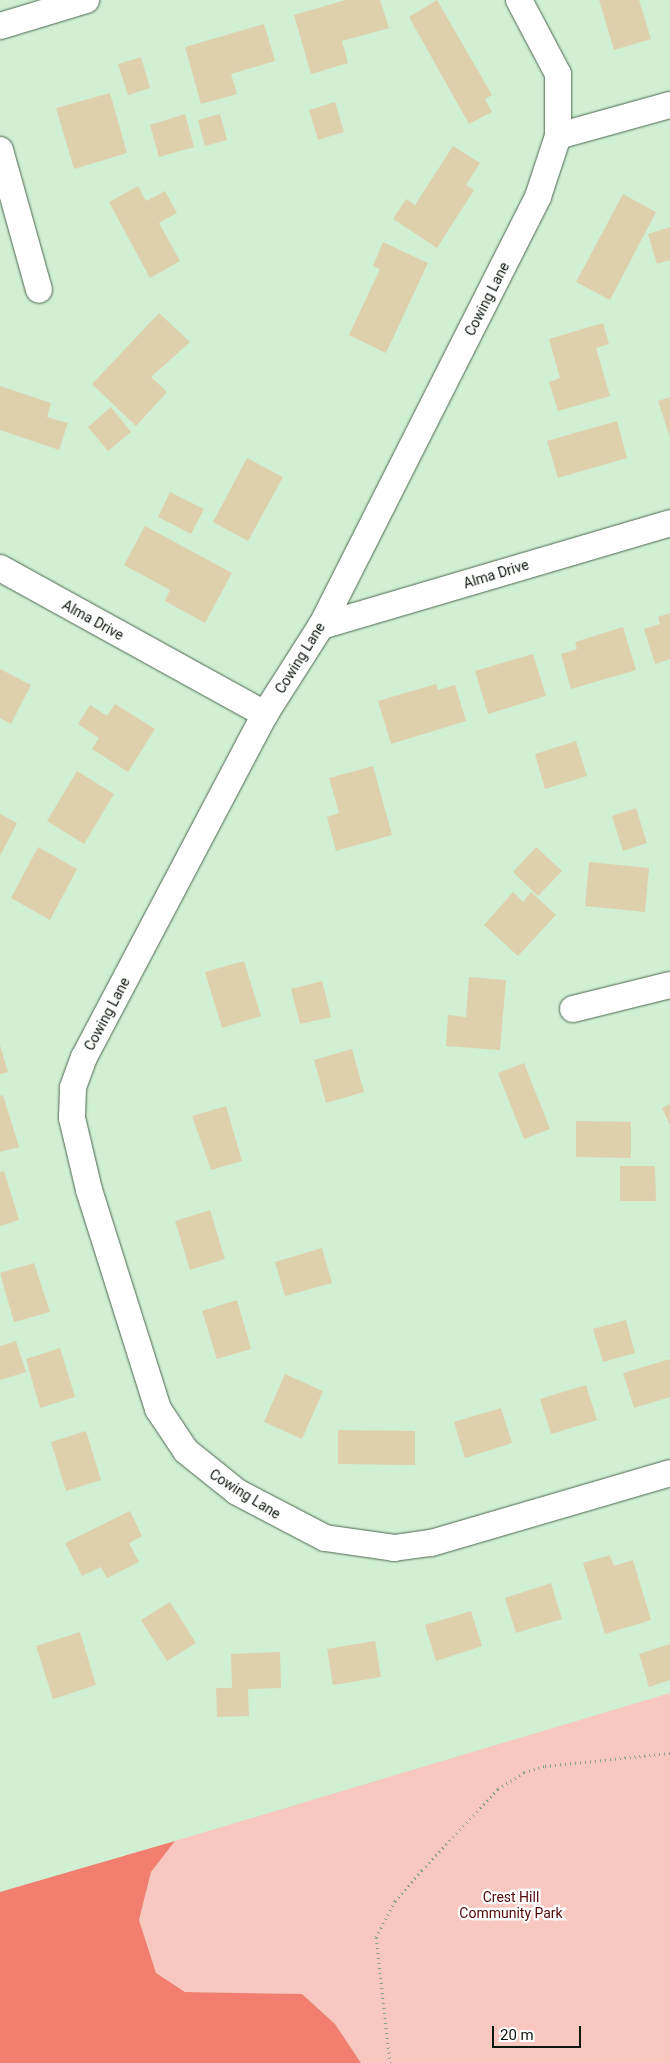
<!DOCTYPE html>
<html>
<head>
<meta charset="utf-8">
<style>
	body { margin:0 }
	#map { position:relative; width:670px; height:2063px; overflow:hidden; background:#d0efd3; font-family:Roboto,sans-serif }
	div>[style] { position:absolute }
	.green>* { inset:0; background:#f8c7bf }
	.forest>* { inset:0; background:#f27e70 }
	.building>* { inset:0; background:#dfd0ad }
	.path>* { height:3px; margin-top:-1.5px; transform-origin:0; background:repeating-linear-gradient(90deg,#88a08a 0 1px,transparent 0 5px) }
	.roads { filter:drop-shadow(0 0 1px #4b674f) drop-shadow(0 0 1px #4b674f) }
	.street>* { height:26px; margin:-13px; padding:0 13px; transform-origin:13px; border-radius:13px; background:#fff }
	span { translate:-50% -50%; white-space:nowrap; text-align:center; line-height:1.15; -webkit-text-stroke:4.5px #fff; paint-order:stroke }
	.street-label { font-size:14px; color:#0c170d }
	.park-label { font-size:14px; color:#520806 }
	.scale { position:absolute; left:492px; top:2026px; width:89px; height:22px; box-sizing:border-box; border:2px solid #0c170d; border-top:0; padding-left:6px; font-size:15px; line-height:18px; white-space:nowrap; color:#0c170d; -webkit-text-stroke:4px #fff; paint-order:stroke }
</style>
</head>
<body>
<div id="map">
	<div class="green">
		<i style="clip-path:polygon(670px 1693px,670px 2063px,361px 2063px,335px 2024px,302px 1994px,185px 1992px,156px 1973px,139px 1920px,151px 1872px,175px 1841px)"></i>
	</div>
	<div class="forest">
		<i style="clip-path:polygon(175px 1841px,151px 1872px,139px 1920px,156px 1973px,185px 1992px,302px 1994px,335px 2024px,361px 2063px,0 2063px,0 1892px)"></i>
	</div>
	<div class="building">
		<i style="clip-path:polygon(345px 0,380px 0,389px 28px,342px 41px,348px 63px,311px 74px,294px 15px)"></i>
		<i style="clip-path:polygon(437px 0,492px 95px,485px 99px,492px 112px,469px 124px,409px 17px)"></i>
		<i style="clip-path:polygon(599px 0,639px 0,651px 39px,614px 50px)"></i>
		<i style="clip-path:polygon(264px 24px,275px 61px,231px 74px,237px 94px,201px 104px,185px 47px)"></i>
		<i style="clip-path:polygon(141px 57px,150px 88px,128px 95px,118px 64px)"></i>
		<i style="clip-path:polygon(110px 93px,127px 153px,74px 169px,56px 108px)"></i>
		<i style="clip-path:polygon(335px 102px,344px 132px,318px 140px,309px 110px)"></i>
		<i style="clip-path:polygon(185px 114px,194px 147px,159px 157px,150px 125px)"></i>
		<i style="clip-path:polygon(220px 114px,227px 140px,205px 146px,198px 120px)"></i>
		<i style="clip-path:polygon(453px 146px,480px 163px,466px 185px,474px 190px,437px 248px,393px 219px,406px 199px,415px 205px)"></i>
		<i style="clip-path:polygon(138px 186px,146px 201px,165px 191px,177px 213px,159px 223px,180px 261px,150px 278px,109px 202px)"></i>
		<i style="clip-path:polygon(623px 194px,656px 212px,610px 300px,576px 282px)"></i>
		<i style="clip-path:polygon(670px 227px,670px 260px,657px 264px,648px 234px)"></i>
		<i style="clip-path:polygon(383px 242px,428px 263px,386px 353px,349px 335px,380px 269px,373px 266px)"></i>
		<i style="clip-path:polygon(159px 313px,190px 342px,151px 377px,167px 392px,136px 426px,92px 384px)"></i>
		<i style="clip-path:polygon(603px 323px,609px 344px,596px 348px,610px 396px,558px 411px,549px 382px,560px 378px,549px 339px)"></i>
		<i style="clip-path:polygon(0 386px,51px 403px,47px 417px,68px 423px,59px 450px,0 430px)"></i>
		<i style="clip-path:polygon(670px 397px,670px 437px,658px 401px)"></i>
		<i style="clip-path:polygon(111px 407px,131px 432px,108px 451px,88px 427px)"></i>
		<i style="clip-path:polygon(617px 421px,627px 458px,558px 478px,547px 441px)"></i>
		<i style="clip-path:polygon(247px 458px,283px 477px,248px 541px,213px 522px)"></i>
		<i style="clip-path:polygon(170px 492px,204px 509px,191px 534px,158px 517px)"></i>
		<i style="clip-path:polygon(145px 526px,232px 573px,205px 623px,165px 601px,170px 590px,124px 565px)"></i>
		<i style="clip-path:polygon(670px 613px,670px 659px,655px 664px,644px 629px,660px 624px,658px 617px)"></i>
		<i style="clip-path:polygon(623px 627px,636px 670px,571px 689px,561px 654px,577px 649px,575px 642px)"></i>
		<i style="clip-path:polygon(533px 654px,546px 696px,488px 714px,475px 671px)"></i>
		<i style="clip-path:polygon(0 669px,31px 685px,11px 724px,0 718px)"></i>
		<i style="clip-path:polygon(436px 684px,438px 690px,455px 685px,466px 721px,391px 744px,378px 701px)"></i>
		<i style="clip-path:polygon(115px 704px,155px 729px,128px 772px,92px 749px,99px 738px,78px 724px,90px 705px,107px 716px)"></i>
		<i style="clip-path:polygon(576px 741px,587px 776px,545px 789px,535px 754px)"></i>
		<i style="clip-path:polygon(373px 766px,392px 835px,336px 851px,327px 817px,339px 813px,329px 778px)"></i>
		<i style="clip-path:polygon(77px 771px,114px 794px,84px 844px,47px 821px)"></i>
		<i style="clip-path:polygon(636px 808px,647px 843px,623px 851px,612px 816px)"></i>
		<i style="clip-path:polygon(0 814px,17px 823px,0 856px)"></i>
		<i style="clip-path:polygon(38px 847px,77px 869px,50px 920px,11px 898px)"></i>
		<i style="clip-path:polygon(536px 847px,562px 871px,538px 896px,513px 872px)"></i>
		<i style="clip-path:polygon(589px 862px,649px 868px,645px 912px,585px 906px)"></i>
		<i style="clip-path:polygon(513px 892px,523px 902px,531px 892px,556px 915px,518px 956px,484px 925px)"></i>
		<i style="clip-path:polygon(244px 961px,261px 1016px,222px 1028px,205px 972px)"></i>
		<i style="clip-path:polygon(469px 977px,506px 980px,500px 1050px,446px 1046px,448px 1015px,466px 1017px)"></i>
		<i style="clip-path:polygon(322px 981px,331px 1017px,300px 1024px,291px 989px)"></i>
		<i style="clip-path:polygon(0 1045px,8px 1072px,0 1074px)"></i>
		<i style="clip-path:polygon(352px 1049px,364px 1092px,326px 1103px,314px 1060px)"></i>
		<i style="clip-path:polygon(524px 1063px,550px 1129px,524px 1139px,498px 1073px)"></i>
		<i style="clip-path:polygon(3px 1095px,19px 1147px,0 1152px,0 1096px)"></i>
		<i style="clip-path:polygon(670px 1104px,670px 1125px,662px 1108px)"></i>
		<i style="clip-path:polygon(226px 1106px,242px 1161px,211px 1170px,192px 1116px)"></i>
		<i style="clip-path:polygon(576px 1121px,631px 1122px,631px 1158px,576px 1157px)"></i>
		<i style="clip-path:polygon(620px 1166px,655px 1166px,656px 1201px,620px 1201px)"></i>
		<i style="clip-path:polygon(4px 1171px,19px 1220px,0 1226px,0 1172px)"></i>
		<i style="clip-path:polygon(210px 1210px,225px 1259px,190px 1270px,175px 1221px)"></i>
		<i style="clip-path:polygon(322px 1248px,332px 1283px,285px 1296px,275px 1262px)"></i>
		<i style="clip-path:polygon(34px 1263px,50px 1312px,14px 1322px,0 1273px)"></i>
		<i style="clip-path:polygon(237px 1300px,251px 1349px,217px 1359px,202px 1311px)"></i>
		<i style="clip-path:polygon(626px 1320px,635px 1353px,603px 1362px,593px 1329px)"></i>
		<i style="clip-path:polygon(16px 1341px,26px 1372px,0 1380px,0 1346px)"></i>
		<i style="clip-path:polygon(60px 1348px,75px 1397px,40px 1408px,26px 1359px)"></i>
		<i style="clip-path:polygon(670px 1359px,670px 1397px,634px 1408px,623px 1373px)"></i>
		<i style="clip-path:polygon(285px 1374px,323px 1391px,302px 1439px,264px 1422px)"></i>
		<i style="clip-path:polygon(586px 1385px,597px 1420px,551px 1434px,540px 1399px)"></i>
		<i style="clip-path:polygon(501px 1408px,512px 1443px,465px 1458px,454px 1422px)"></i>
		<i style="clip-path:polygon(338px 1430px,415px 1431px,415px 1465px,338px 1464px)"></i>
		<i style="clip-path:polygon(86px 1431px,101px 1480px,66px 1491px,51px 1442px)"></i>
		<i style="clip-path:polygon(130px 1511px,142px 1536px,129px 1543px,139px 1562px,107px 1578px,101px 1567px,82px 1576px,65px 1543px)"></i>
		<i style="clip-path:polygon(610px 1555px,614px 1566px,633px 1560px,651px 1620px,605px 1634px,583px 1563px)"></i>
		<i style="clip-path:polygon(551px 1583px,562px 1619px,516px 1633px,505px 1598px)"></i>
		<i style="clip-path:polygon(170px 1602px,196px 1643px,167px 1661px,141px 1620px)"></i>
		<i style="clip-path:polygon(471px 1611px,482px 1646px,436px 1661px,425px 1625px)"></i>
		<i style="clip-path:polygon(80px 1632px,96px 1685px,53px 1699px,36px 1646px)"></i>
		<i style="clip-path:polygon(375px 1641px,381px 1677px,333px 1685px,327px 1649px)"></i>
		<i style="clip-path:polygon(670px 1644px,670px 1680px,649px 1687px,639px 1654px)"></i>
		<i style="clip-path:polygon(280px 1652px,281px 1688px,248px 1689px,249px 1716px,217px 1717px,216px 1688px,232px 1688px,231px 1654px)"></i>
	</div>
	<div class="path">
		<i style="left:390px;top:2063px;width:127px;rotate:-96.3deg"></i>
		<i style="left:376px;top:1937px;width:41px;rotate:-62.2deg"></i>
		<i style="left:395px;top:1901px;width:41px;rotate:-48.9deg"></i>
		<i style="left:422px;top:1870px;width:111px;rotate:-46.8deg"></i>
		<i style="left:498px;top:1789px;width:31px;rotate:-33deg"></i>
		<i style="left:524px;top:1772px;width:22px;rotate:-16deg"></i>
		<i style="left:545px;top:1766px;width:126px;rotate:-5.9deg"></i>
	</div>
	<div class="roads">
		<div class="street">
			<i style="left:519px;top:0;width:84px;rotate:62.2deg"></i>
			<i style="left:558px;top:74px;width:62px;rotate:90deg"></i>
			<i style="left:558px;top:136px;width:64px;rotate:108.2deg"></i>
			<i style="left:538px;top:197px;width:481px;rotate:116.8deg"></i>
			<i style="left:321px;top:626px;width:104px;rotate:122.5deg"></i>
			<i style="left:265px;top:714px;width:388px;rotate:117.8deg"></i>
			<i style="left:84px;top:1057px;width:33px;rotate:110deg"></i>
			<i style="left:73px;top:1088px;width:30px;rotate:92deg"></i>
			<i style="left:72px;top:1118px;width:74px;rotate:76.7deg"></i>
			<i style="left:89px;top:1190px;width:230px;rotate:72.5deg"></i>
			<i style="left:158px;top:1409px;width:50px;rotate:56.3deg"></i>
			<i style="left:186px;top:1451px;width:65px;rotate:38.8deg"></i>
			<i style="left:237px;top:1492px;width:99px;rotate:27.6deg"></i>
			<i style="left:325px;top:1538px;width:70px;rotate:8.2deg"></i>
			<i style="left:394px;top:1548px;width:37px;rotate:-8deg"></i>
			<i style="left:431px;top:1543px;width:249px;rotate:-16.3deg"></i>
			<i style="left:0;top:26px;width:90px;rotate:-16.8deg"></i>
			<i style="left:558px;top:136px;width:116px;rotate:-15.5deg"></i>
			<i style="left:0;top:150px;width:145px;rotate:74.4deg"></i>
			<i style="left:0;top:568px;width:303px;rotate:28.9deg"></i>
			<i style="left:321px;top:626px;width:364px;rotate:-16.4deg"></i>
			<i style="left:573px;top:1009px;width:100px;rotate:-13.9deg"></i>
		</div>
	</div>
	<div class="street-label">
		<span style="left:487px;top:299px;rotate:-63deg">Cowing Lane</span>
		<span style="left:496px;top:574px;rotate:-17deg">Alma Drive</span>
		<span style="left:93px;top:620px;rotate:29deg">Alma Drive</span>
		<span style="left:300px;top:658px;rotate:-58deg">Cowing Lane</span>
		<span style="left:107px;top:1014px;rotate:-62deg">Cowing Lane</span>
		<span style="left:245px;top:1494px;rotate:32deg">Cowing Lane</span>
	</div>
	<div class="park-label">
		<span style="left:511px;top:1905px">Crest Hill<br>Community Park</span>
	</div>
	<div class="scale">20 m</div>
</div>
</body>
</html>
